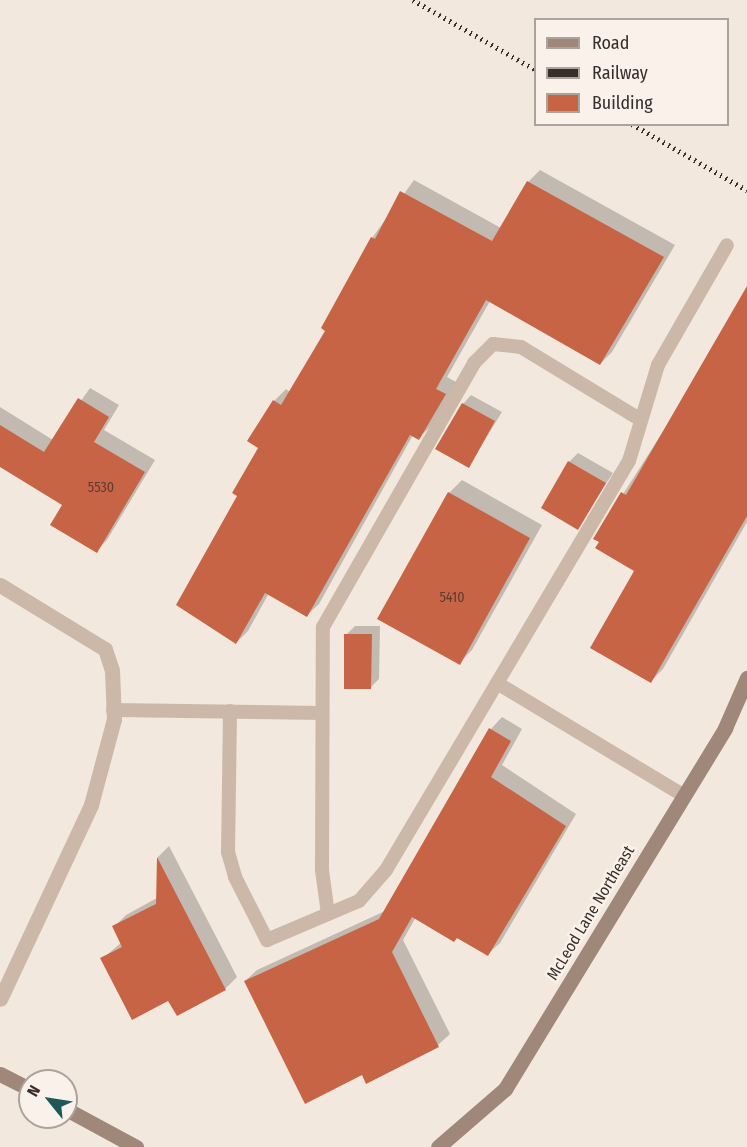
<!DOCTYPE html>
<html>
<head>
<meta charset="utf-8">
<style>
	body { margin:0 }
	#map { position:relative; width:747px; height:1147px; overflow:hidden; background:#f3e8dd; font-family:"Fira Sans Condensed",sans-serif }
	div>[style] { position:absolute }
	.shadow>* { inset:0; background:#0003 }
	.building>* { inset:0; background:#c86446 }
	.lane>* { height:14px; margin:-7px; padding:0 7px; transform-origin:7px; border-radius:7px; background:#cbb8a9 }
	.street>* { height:15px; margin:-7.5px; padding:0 7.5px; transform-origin:7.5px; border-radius:7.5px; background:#cbb8a9 }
	.secondary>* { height:15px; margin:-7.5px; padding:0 7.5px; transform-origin:7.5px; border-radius:7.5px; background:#9f877a }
	.rail>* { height:4.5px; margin-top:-2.25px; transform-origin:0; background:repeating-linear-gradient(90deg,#382d29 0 1.5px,transparent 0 6px) }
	span { translate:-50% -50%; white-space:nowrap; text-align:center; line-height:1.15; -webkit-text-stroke:5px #faf2ea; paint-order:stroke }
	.number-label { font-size:14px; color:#5c3b30 }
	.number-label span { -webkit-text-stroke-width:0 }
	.street-label { font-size:16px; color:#382d29 }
	.legend { position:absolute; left:534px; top:18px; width:195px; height:108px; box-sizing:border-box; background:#faf2ea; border:2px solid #aca39d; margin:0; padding:8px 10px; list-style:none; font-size:18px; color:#382d29 }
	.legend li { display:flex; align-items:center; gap:12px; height:30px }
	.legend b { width:30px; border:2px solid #aca39d }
	.north { position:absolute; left:18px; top:1069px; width:60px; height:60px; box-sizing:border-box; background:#faf2ea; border:2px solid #aca39d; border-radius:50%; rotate:300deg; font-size:16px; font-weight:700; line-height:24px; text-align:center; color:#382d29 }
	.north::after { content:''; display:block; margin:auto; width:21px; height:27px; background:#1d585b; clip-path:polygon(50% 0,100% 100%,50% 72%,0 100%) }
</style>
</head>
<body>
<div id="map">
	<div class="shadow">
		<i style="clip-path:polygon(540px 170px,675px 245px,612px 352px,600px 364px,490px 301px,447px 377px,456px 382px,431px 426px,419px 438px,413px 435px,319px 604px,307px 615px,269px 593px,248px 631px,236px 643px,239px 495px,261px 448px,274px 401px,286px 389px,290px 392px,328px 330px,372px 238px,414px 180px,501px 228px,528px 182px)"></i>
		<i style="clip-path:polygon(747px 300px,747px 522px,663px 669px,651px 681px,636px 570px,595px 538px)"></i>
		<i style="clip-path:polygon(90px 388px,119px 405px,104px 430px,155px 460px,107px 540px,96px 551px,64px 504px,0 465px,0 407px,53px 440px)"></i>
		<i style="clip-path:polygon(471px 395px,502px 412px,469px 466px,463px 404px)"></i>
		<i style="clip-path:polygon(578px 453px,613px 473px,577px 528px,569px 462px)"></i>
		<i style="clip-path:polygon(462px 480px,542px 525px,472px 650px,459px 663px,449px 493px)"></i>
		<i style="clip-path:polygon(355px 626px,380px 626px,379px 679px,371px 687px,346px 635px)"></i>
		<i style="clip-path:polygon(502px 717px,522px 729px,502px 765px,576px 814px,500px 943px,488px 954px,416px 917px,403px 940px,450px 1034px,438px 1045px,367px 1082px,363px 1073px,245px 981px,257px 970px,385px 911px,491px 729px)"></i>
		<i style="clip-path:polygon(169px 846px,237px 977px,225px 989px,169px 999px,102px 959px,122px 942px,114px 927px,126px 915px,157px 898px,158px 857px)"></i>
	</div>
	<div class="building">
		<i style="clip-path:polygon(527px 181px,664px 257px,600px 365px,486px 300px,436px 389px,446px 394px,419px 440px,410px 435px,307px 617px,265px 593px,236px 644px,176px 605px,237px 496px,232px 493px,258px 448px,247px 441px,273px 400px,281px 405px,325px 331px,321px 328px,371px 237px,375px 239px,400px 191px,492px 241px)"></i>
		<i style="clip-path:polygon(747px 286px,747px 516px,651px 683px,590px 648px,634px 571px,595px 548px,599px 542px,593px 539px,621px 492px,626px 495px)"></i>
		<i style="clip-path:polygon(78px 398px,109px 417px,94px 442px,145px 472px,97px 553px,50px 525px,62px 505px,0 467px,0 425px,44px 452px)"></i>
		<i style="clip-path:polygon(462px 403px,495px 421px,469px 468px,435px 449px)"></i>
		<i style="clip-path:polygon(568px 461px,606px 483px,578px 530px,541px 508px)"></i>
		<i style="clip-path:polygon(448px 492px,530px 538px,460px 665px,377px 619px)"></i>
		<i style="clip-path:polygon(344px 634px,372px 634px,371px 689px,344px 689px)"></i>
		<i style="clip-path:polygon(489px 728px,511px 741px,491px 777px,566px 826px,488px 956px,457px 938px,454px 942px,412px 917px,392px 952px,439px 1047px,366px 1084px,362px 1075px,305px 1104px,244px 981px,379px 919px)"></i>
		<i style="clip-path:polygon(157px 857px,226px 990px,177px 1016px,168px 1001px,132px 1020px,100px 958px,122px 947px,112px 926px,156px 904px)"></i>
	</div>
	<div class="lane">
		<i style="left:497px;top:683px;width:218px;rotate:31.1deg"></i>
		<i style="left:113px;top:710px;width:209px;rotate:0.8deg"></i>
		<i style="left:230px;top:711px;width:141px;rotate:90.8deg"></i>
		<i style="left:228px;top:852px;width:26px;rotate:74deg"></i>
		<i style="left:235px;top:877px;width:71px;rotate:63.1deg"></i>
		<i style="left:267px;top:940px;width:100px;rotate:-23deg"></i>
		<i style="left:359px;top:901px;width:41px;rotate:-48.9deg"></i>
		<i style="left:386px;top:870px;width:476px;rotate:-59.3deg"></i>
		<i style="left:629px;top:461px;width:100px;rotate:-73.2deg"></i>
		<i style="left:658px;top:365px;width:138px;rotate:-60.1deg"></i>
		<i style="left:328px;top:914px;width:44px;rotate:-97.8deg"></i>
		<i style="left:322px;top:870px;width:243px;rotate:-89.8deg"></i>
		<i style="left:323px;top:627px;width:304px;rotate:-60.2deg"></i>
		<i style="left:474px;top:363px;width:27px;rotate:-45deg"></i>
		<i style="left:493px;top:344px;width:28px;rotate:6deg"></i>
		<i style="left:521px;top:347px;width:140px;rotate:31.3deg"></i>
	</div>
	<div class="street">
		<i style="left:0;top:585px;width:123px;rotate:31.4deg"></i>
		<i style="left:105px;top:649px;width:22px;rotate:72deg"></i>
		<i style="left:112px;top:670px;width:49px;rotate:87.7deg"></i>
		<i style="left:114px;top:719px;width:89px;rotate:105deg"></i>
		<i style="left:91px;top:805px;width:214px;rotate:115.1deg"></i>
	</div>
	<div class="secondary">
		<i style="left:0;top:1074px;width:34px;rotate:27deg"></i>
		<i style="left:66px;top:1109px;width:80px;rotate:28.5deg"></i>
		<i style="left:438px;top:1147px;width:89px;rotate:-40.9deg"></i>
		<i style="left:505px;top:1089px;width:423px;rotate:-58.6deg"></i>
		<i style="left:725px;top:728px;width:55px;rotate:-66.3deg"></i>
	</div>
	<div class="rail">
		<i style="left:413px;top:0;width:142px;rotate:29.6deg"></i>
		<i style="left:632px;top:124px;width:133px;rotate:29.9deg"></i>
	</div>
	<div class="number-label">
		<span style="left:101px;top:488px">5530</span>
		<span style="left:452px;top:598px">5410</span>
	</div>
	<div class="street-label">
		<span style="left:591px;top:913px;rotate:-59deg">McLeod Lane Northeast</span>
	</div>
	<ul class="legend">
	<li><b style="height:8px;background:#9f877a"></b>Road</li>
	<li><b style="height:8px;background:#382d29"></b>Railway</li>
	<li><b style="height:16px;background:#c86446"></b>Building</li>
	</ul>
	<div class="north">N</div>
</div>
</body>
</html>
